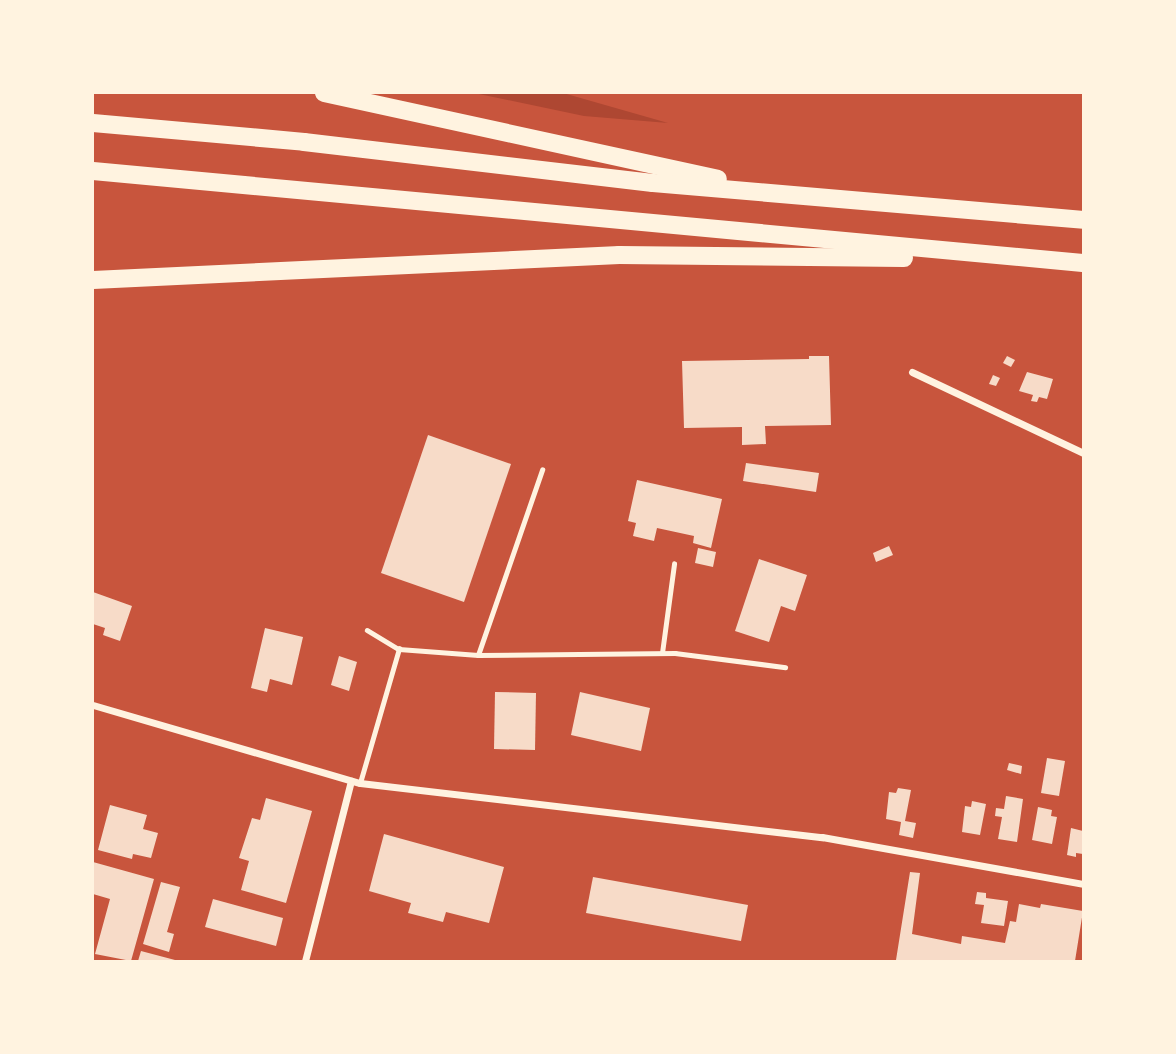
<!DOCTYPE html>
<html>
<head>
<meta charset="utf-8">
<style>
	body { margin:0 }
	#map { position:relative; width:1176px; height:1054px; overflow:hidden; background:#c8553d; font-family:"IBM Plex Serif",serif }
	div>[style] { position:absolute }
	.green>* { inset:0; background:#ae4732 }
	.building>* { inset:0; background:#f7dbc8 }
	.service>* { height:4.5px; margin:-2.25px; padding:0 2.25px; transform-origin:2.25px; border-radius:2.25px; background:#fff3e0 }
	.minor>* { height:7px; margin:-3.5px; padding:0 3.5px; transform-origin:3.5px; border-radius:3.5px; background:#fff3e0 }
	.motorway>* { height:18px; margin:-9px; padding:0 9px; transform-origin:9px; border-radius:9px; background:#fff3e0 }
	span { translate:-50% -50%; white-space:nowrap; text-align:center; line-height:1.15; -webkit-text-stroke:7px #fff3e0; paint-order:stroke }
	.frame { position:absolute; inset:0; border:94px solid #fff3e0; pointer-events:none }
</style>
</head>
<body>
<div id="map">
	<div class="green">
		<i style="clip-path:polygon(474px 93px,563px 93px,668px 123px,584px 116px)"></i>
	</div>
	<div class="building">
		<i style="clip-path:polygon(809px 356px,829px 356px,831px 425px,765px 426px,766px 444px,742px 445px,742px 427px,684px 428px,682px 361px,809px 359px)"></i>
		<i style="clip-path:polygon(1007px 356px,1015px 360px,1011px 367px,1003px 363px)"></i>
		<i style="clip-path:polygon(1027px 372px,1053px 379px,1047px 399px,1039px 397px,1037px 402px,1031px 401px,1033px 395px,1019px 391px)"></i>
		<i style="clip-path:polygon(993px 375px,1000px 378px,996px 386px,989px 384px)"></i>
		<i style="clip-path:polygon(428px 435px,511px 464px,464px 602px,381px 573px)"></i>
		<i style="clip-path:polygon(746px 463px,819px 473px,816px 492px,743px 481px)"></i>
		<i style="clip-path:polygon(637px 480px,722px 499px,711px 548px,693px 543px,694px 536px,657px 528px,654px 541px,633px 536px,636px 523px,628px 521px)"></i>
		<i style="clip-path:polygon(889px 546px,893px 555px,876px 562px,873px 553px)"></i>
		<i style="clip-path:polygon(698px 548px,716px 552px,713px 567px,695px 563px)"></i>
		<i style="clip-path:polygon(759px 559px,807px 575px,795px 611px,781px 606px,769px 642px,735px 631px)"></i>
		<i style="clip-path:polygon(93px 592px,132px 606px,120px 641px,103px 635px,105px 628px,93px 624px)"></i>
		<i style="clip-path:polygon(265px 628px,303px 637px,292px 685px,270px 679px,267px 692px,251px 688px)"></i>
		<i style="clip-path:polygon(339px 656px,357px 662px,349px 691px,331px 685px)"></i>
		<i style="clip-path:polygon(495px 692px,536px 693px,535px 750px,494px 749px)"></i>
		<i style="clip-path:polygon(580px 692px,650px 708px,641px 751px,571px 735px)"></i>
		<i style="clip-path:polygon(1047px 758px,1065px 761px,1059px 796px,1041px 793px)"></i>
		<i style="clip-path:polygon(1009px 763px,1022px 766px,1021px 774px,1007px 770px)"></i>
		<i style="clip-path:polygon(898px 788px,911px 790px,905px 821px,916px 823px,913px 838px,899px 835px,901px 822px,886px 819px,889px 792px,896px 793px)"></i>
		<i style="clip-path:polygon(1006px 796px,1023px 799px,1017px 842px,998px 839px,1002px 817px,995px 816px,996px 808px,1004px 809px)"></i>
		<i style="clip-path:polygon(266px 798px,312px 811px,286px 903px,241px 890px,249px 861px,239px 858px,252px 818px,260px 820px)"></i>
		<i style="clip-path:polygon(972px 801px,986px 804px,980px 835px,962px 832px,965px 806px,971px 807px)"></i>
		<i style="clip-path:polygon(110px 805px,147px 815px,143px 829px,158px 833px,151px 858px,133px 854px,132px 859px,98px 850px)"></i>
		<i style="clip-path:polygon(1038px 807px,1052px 810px,1051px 816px,1057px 817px,1052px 844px,1032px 840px)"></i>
		<i style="clip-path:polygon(1071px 828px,1083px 831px,1083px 854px,1076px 853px,1076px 857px,1067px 855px)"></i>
		<i style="clip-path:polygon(384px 834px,504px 867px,489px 923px,446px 912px,443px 922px,408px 913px,411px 903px,369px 891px)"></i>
		<i style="clip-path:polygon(93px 862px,154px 879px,131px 961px,95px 954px,110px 899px,93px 894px)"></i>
		<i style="clip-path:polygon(910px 872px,920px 873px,912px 934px,961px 944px,962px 936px,1005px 943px,1010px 921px,1016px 922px,1019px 904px,1040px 908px,1041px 904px,1083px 911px,1075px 961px,896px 960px)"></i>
		<i style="clip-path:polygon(593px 877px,748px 905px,741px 941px,586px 913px)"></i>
		<i style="clip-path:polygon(161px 882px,180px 887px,167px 932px,174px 934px,169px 952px,143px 944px)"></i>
		<i style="clip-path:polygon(977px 892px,986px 893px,986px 898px,1008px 901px,1004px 926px,981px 923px,984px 905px,975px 904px)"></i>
		<i style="clip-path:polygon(213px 899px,283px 918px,276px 946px,205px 927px)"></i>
		<i style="clip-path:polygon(141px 951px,175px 960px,175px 961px,138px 961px)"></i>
	</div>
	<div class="service">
		<i style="left:367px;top:630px;width:37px;rotate:31deg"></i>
		<i style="left:399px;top:649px;width:79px;rotate:4.3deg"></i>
		<i style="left:478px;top:655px;width:197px;rotate:-0.6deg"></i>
		<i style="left:675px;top:653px;width:111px;rotate:7.3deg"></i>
		<i style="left:662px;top:653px;width:90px;rotate:-82.3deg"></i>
		<i style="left:478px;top:655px;width:196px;rotate:-70.9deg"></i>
		<i style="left:360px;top:783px;width:140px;rotate:-73.8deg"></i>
	</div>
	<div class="minor">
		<i style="left:912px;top:372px;width:189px;rotate:25.3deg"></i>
		<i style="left:93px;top:705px;width:278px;rotate:16.3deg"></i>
		<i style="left:360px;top:783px;width:465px;rotate:6.7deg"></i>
		<i style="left:822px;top:837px;width:265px;rotate:10.2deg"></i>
		<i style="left:305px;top:961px;width:186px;rotate:-75.7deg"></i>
	</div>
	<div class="motorway">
		<i style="left:324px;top:93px;width:403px;rotate:12.3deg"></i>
		<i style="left:93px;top:123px;width:212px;rotate:5.1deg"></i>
		<i style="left:304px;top:142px;width:351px;rotate:6.7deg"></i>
		<i style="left:653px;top:183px;width:432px;rotate:4.9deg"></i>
		<i style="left:93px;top:171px;width:994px;rotate:5.31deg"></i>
		<i style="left:93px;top:280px;width:527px;rotate:-2.72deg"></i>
		<i style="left:619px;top:255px;width:285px;rotate:0.6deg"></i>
	</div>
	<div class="frame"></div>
</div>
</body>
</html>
